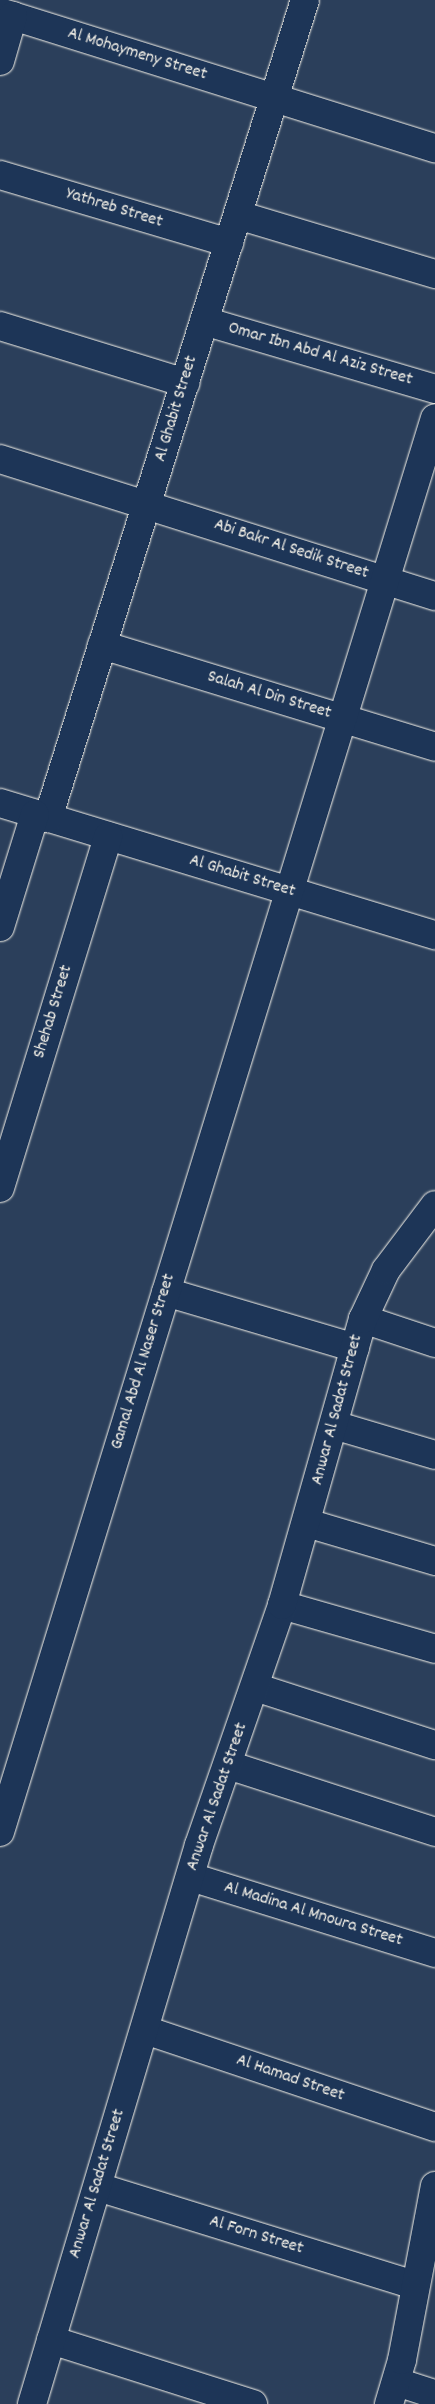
<!DOCTYPE html>
<html>
<head>
<meta charset="utf-8">
<style>
	body { margin:0 }
	#map { position:relative; width:435px; height:2404px; overflow:hidden; background:#2b3f5b; font-family:Dekko,sans-serif }
	div>[style] { position:absolute }
	.roads { filter:drop-shadow(0 0 1px #f4f1e8) drop-shadow(0 0 1px #f4f1e8) }
	.minor>* { height:28px; margin:-14px; padding:0 14px; transform-origin:14px; border-radius:14px; background:#1d3557 }
	span { translate:-50% -50%; white-space:nowrap; text-align:center; line-height:1.15; -webkit-text-stroke:5px #1d3557; paint-order:stroke }
	.street-label { font-size:18px; color:#f4f1e8 }
</style>
</head>
<body>
<div id="map">
	<div class="roads">
		<div class="minor">
			<i style="left:0;top:12px;width:456px;rotate:17.4deg"></i>
			<i style="left:0;top:61px;width:47px;rotate:-73.9deg"></i>
			<i style="left:0;top:175px;width:239px;rotate:16.5deg"></i>
			<i style="left:238px;top:215px;width:206px;rotate:16.7deg"></i>
			<i style="left:204px;top:321px;width:241px;rotate:16.4deg"></i>
			<i style="left:0;top:326px;width:194px;rotate:17.1deg"></i>
			<i style="left:0;top:459px;width:456px;rotate:17.5deg"></i>
			<i style="left:102px;top:645px;width:348px;rotate:17deg"></i>
			<i style="left:0;top:803px;width:455px;rotate:16.9deg"></i>
			<i style="left:48px;top:818px;width:857px;rotate:-72.56deg"></i>
			<i style="left:0;top:927px;width:118px;rotate:-72.8deg"></i>
			<i style="left:0;top:1188px;width:368px;rotate:-72.9deg"></i>
			<i style="left:166px;top:1292px;width:197px;rotate:16.5deg"></i>
			<i style="left:363px;top:1319px;width:76px;rotate:18.4deg"></i>
			<i style="left:334px;top:1425px;width:105px;rotate:16.5deg"></i>
			<i style="left:307px;top:1523px;width:134px;rotate:16.5deg"></i>
			<i style="left:282px;top:1605px;width:159px;rotate:16deg"></i>
			<i style="left:255px;top:1687px;width:189px;rotate:17.9deg"></i>
			<i style="left:228px;top:1765px;width:218px;rotate:17.9deg"></i>
			<i style="left:0;top:1832px;width:1479px;rotate:-72.9deg"></i>
			<i style="left:191px;top:1877px;width:256px;rotate:17.3deg"></i>
			<i style="left:145px;top:2030px;width:306px;rotate:18.5deg"></i>
			<i style="left:98px;top:2187px;width:331px;rotate:17.2deg"></i>
			<i style="left:51px;top:2340px;width:212px;rotate:17.6deg"></i>
			<i style="left:397px;top:2382px;width:40px;rotate:18deg"></i>
			<i style="left:32px;top:2404px;width:583px;rotate:-73.37deg"></i>
			<i style="left:199px;top:1845px;width:254px;rotate:-70.9deg"></i>
			<i style="left:282px;top:1605px;width:297px;rotate:-74.2deg"></i>
			<i style="left:363px;top:1319px;width:54px;rotate:-64.9deg"></i>
			<i style="left:386px;top:1270px;width:81px;rotate:-53deg"></i>
			<i style="left:389px;top:2404px;width:46px;rotate:-73.5deg"></i>
			<i style="left:402px;top:2360px;width:177px;rotate:-79.3deg"></i>
		</div>
	</div>
	<div class="street-label">
		<span style="left:137px;top:55px;rotate:17deg">Al Mohaymeny Street</span>
		<span style="left:114px;top:209px;rotate:17deg">Yathreb Street</span>
		<span style="left:320px;top:355px;rotate:16deg">Omar Ibn Abd Al Aziz Street</span>
		<span style="left:177px;top:409px;rotate:-73deg">Al Ghabit Street</span>
		<span style="left:291px;top:550px;rotate:18deg">Abi Bakr Al Sedik Street</span>
		<span style="left:269px;top:696px;rotate:17deg">Salah Al Din Street</span>
		<span style="left:242px;top:877px;rotate:17deg">Al Ghabit Street</span>
		<span style="left:54px;top:1012px;rotate:-73deg">Shehab Street</span>
		<span style="left:144px;top:1362px;rotate:-73deg">Gamal Abd Al Naser Street</span>
		<span style="left:338px;top:1410px;rotate:-75deg">Anwar Al Sadat Street</span>
		<span style="left:218px;top:1797px;rotate:-71deg">Anwar Al Sadat Street</span>
		<span style="left:313px;top:1915px;rotate:17deg">Al Madina Al Mnoura Street</span>
		<span style="left:290px;top:2079px;rotate:19deg">Al Hamad Street</span>
		<span style="left:98px;top:2184px;rotate:-73deg">Anwar Al Sadat Street</span>
		<span style="left:256px;top:2236px;rotate:17deg">Al Forn Street</span>
	</div>
</div>
</body>
</html>
